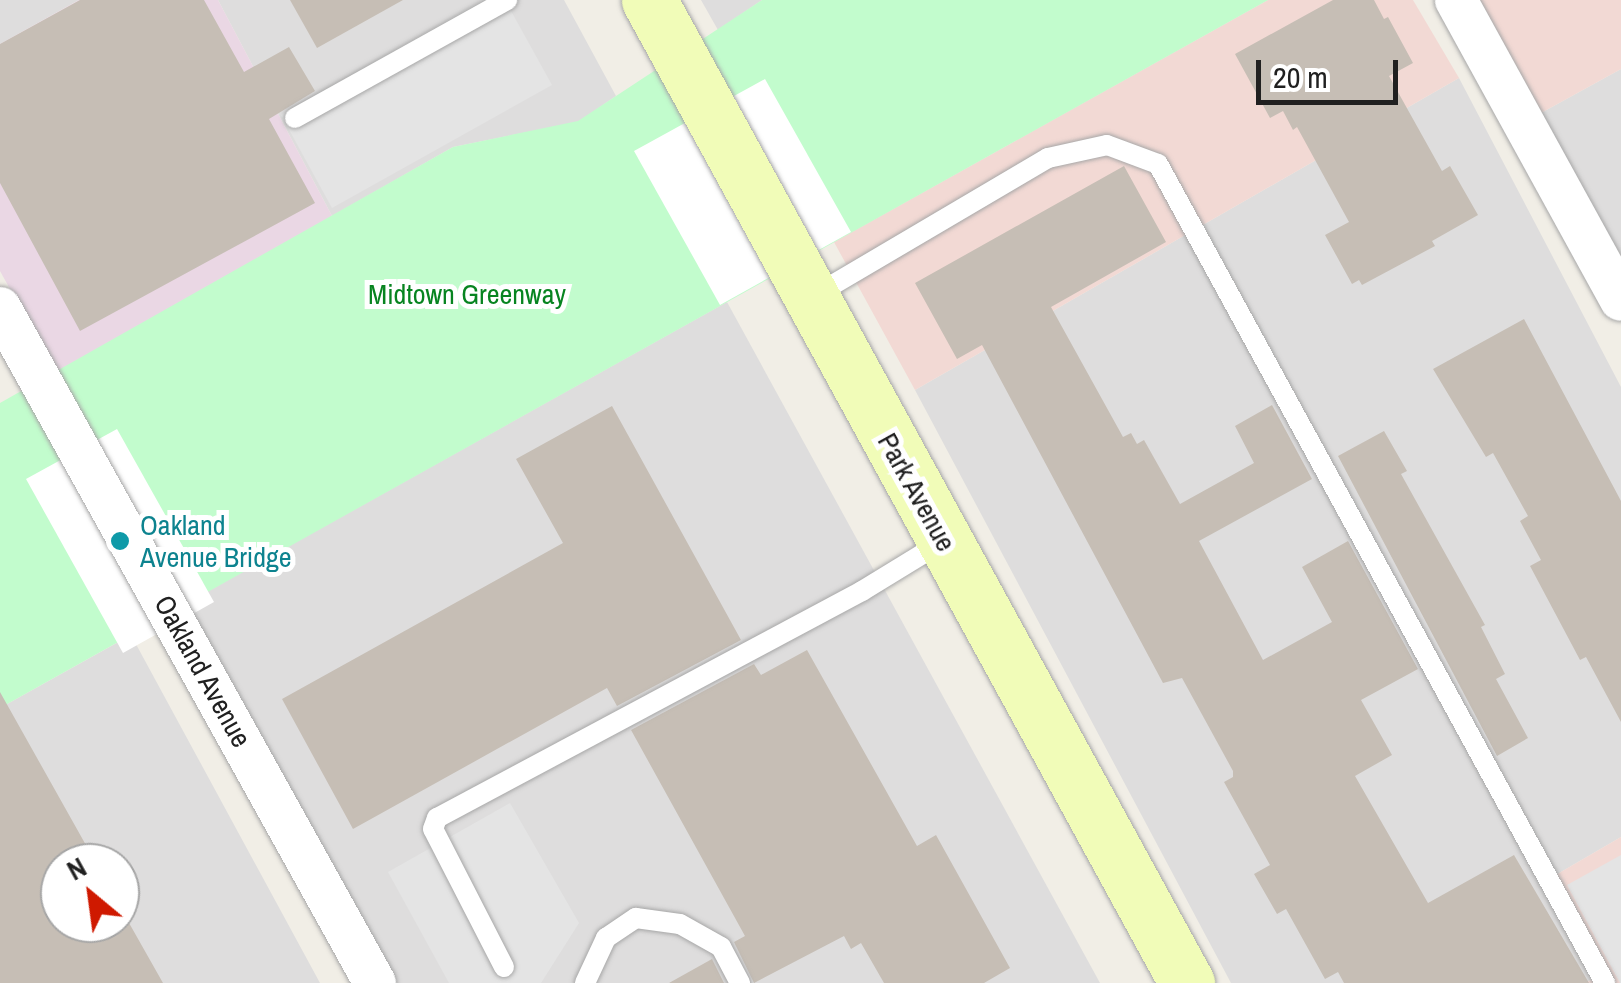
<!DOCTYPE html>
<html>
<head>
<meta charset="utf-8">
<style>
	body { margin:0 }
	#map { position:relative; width:1621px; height:983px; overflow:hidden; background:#f1eee6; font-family:"Archivo Narrow",sans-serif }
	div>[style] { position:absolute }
	.residential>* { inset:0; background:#dedddd }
	.commercial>* { inset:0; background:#f2d9d4 }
	.industrial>* { inset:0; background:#ead7e4 }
	.park>* { inset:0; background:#c2fccd }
	.parking>* { inset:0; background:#e4e4e4 }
	.pier>* { inset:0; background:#fff }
	.building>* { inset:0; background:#c6beb5 }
	.roads { filter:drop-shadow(0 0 2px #a7a7a7) drop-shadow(0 0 2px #a7a7a7) }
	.lane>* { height:20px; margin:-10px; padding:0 10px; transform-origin:10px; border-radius:10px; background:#fff }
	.street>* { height:42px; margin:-21px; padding:0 21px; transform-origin:21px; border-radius:21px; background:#fff }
	.secondary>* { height:55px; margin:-27.5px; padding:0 27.5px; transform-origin:27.5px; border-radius:27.5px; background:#f1fcb8 }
	.dots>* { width:28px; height:28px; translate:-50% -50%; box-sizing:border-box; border:5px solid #fff; border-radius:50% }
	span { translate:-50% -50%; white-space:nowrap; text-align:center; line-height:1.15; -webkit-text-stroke:10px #fff; paint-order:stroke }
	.park-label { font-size:28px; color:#078420 }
	.street-label { font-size:28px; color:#202020 }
	.culture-label { font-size:28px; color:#0d838f }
	.left { translate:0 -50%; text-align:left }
	.north { position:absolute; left:40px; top:843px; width:100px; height:100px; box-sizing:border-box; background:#fff; border:2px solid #a6a6a6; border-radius:50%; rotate:331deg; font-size:28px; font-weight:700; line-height:40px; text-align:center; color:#202020 }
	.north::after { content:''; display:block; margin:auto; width:35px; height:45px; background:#cf1900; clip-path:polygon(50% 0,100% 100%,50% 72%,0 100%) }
	.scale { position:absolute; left:1256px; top:60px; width:142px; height:45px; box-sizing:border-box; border:5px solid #202020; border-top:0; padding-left:12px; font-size:30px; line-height:35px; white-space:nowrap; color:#202020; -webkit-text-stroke:8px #fff; paint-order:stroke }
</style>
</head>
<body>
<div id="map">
	<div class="residential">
		<i style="clip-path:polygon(0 0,79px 0,0 44px)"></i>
		<i style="clip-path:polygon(218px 0,564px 0,616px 96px,578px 122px,453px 147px,332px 216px)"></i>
		<i style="clip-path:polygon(701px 0,762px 0,718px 30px)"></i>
		<i style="clip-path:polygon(1621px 69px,1621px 256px,1541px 113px)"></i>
		<i style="clip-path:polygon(1459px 78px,1621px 387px,1621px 837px,1554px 876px,1602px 974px,1585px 983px,1231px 983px,915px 390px)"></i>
		<i style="clip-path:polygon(727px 302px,1100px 983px,396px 983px,185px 604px)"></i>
		<i style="clip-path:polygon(evenodd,131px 635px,320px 983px,0 983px,0 708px,131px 635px,60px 863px,120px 863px,120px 923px,60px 923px,60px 863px)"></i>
	</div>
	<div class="commercial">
		<i style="clip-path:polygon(1268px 0,1413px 0,1459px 78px,915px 390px,834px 242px)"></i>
		<i style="clip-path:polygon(1478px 0,1621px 0,1621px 69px,1541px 113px)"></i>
		<i style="clip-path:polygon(1621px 837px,1621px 983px,1585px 983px,1602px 974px,1554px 876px)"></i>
	</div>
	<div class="industrial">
		<i style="clip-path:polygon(79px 0,218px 0,332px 216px,56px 372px,0 271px,0 44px)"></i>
	</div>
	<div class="park">
		<i style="clip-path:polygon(762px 0,1268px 0,0 708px,0 403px,453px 147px,578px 121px)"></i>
	</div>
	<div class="parking">
		<i style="clip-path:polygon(483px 0,505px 0,552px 85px,332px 208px,281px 115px)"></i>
		<i style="clip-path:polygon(510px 803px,579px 923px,541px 983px,449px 983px,388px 872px)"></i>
		<i style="clip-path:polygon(1621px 855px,1621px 983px,1620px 983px,1567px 885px)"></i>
	</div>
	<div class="pier">
		<i style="clip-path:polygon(765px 79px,851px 232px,720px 305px,634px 151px)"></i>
		<i style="clip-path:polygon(117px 429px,214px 602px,123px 653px,26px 479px)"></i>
	</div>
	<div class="building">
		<i style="clip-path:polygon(80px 0,204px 0,244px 72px,289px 47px,315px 91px,269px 119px,315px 203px,80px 331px,0 183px,0 44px)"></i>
		<i style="clip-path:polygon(290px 0,403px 0,317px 48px)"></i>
		<i style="clip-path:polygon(1333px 0,1374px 0,1384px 19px,1388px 17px,1413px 63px,1389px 76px,1442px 171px,1450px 166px,1478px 215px,1432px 241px,1435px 246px,1362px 285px,1359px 280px,1352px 284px,1325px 235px,1349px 222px,1297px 127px,1293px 130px,1283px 111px,1270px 118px,1235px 54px)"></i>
		<i style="clip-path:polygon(1124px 166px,1166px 242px,1051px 307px,1123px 437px,1131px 433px,1137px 444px,1144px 440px,1180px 504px,1254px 463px,1235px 426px,1272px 405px,1312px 479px,1199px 541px,1263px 660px,1332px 622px,1302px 567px,1348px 541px,1418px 669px,1361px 700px,1392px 755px,1355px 776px,1428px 903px,1514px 855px,1589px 983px,1344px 983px,1338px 972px,1325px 979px,1286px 909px,1277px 914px,1254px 874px,1270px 865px,1224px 782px,1233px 777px,1233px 771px,1182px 678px,1163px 683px,982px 345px,957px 359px,915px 283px)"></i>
		<i style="clip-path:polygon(1524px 319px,1621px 501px,1621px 722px,1586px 657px,1580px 660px,1530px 566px,1541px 560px,1520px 521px,1528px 516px,1493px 453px,1486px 457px,1433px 369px)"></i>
		<i style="clip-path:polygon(612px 406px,741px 640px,617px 706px,607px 688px,353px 829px,282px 699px,563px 543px,516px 459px)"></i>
		<i style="clip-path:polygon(1384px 431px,1407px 471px,1401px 474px,1485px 625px,1481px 627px,1505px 674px,1496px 679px,1528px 738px,1497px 756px,1338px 456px)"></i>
		<i style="clip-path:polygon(807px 650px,917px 846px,936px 835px,1010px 968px,984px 983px,884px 983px,861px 943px,851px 949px,844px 936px,754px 983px,734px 942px,745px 936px,631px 730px,754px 664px,761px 675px)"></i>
		<i style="clip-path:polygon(0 692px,96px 863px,60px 863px,60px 923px,120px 923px,120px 907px,163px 983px,0 983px)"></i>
		<i style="clip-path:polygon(712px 959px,724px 983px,669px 983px)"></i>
	</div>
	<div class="roads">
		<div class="lane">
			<i style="left:295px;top:118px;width:243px;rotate:-29.1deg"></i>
			<i style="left:812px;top:297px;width:274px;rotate:-30.5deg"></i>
			<i style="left:1048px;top:158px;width:60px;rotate:-12.4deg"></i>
			<i style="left:1107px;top:145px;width:54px;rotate:20.4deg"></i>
			<i style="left:1158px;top:164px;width:933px;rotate:61.37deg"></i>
			<i style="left:504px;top:967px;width:155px;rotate:-117.2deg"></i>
			<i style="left:433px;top:829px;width:12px;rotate:-70deg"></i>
			<i style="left:437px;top:818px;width:482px;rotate:-28.1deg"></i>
			<i style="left:862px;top:591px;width:94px;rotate:-31.5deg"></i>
			<i style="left:585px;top:983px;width:50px;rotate:-65deg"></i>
			<i style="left:606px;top:938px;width:36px;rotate:-34deg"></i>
			<i style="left:636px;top:918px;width:44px;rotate:7.8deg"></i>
			<i style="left:680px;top:924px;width:47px;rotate:29.3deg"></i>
			<i style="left:721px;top:947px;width:41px;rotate:62.2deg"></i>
		</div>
		<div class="street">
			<i style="left:1456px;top:0;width:342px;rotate:61.2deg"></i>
			<i style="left:0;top:308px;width:772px;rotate:60.95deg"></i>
		</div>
		<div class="secondary">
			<i style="left:649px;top:0;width:1121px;rotate:61.31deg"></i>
		</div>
	</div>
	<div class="dots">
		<i style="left:120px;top:541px;background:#0f9aa8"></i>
	</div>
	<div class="park-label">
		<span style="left:467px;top:294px">Midtown Greenway</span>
	</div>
	<div class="street-label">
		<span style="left:917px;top:492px;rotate:61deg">Park Avenue</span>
		<span style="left:203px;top:671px;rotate:61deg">Oakland Avenue</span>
	</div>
	<div class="culture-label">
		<span class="left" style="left:140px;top:541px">Oakland<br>Avenue Bridge</span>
	</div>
	<div class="north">N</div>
	<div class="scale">20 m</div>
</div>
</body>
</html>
